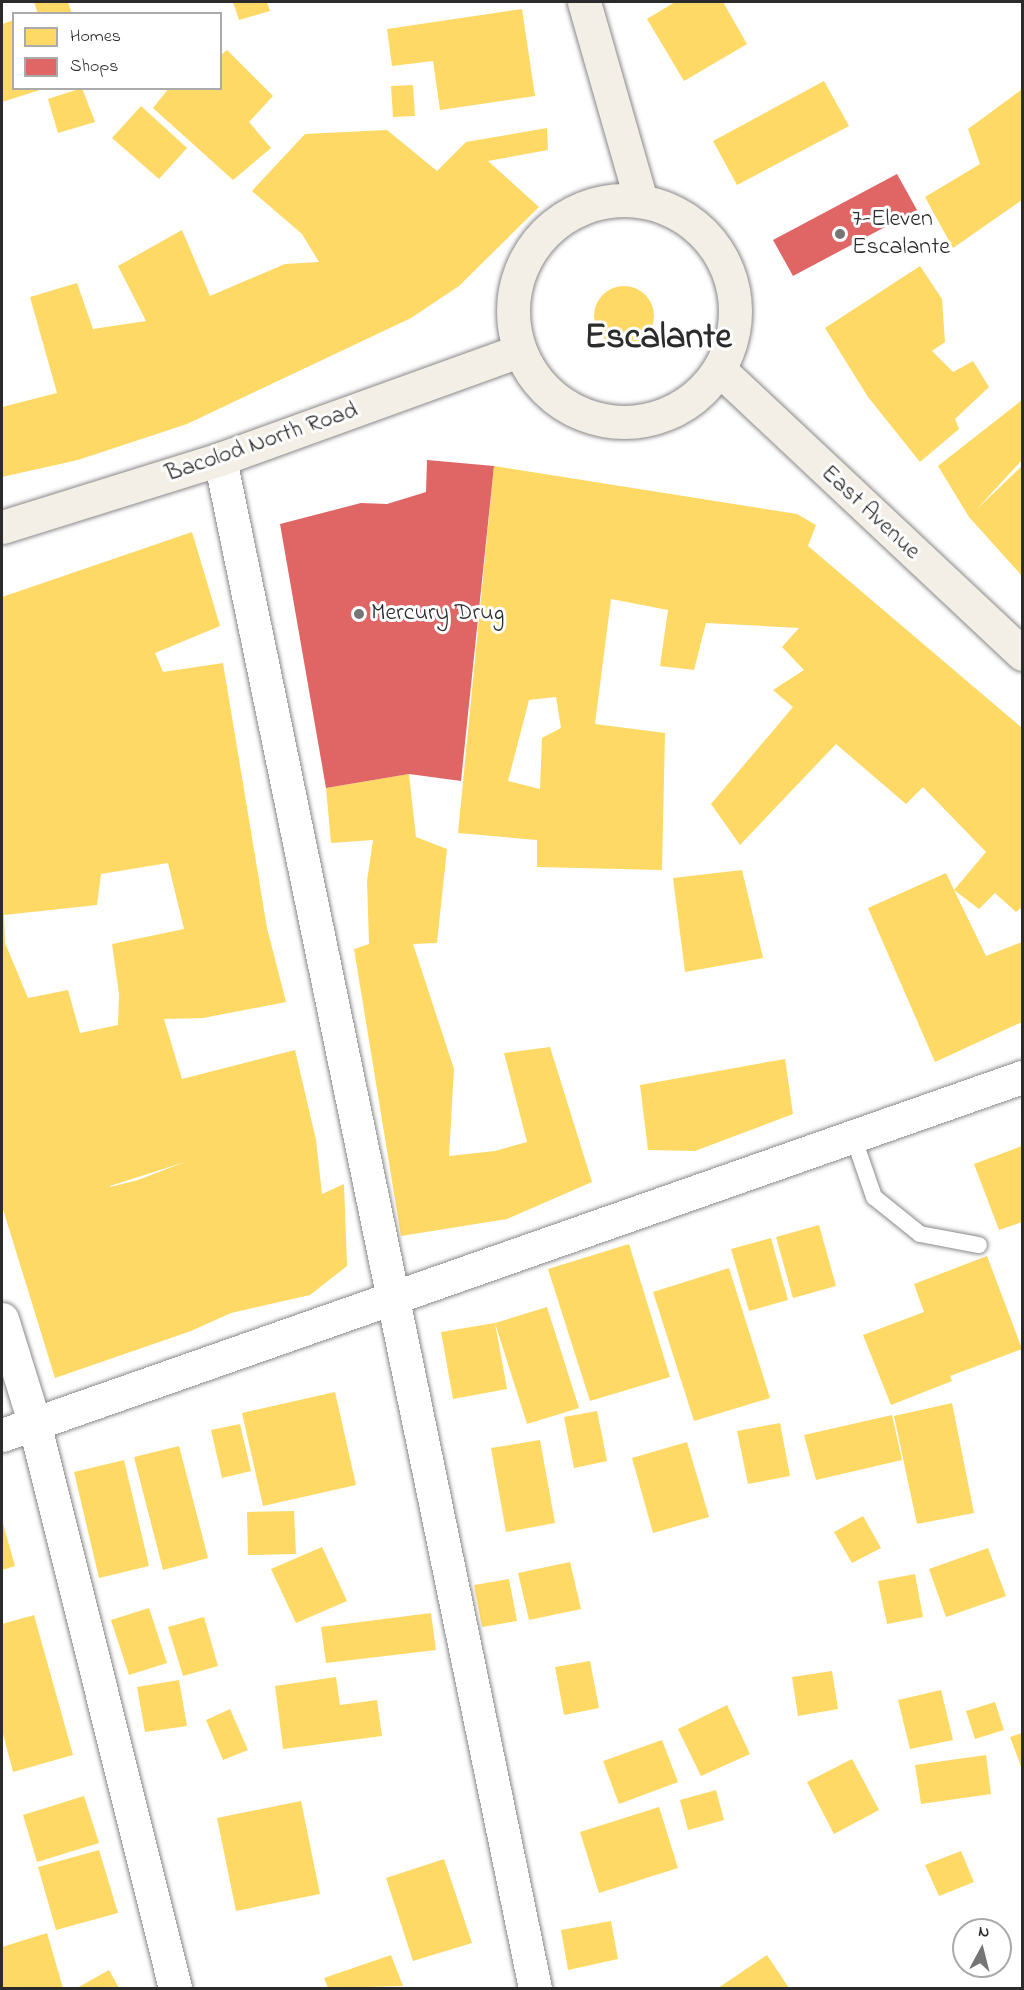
<!DOCTYPE html>
<html>
<head>
<meta charset="utf-8">
<style>
	body { margin:0 }
	#map { position:relative; width:1024px; height:1990px; overflow:hidden; background:#fff; font-family:"Indie Flower",sans-serif }
	div>[style] { position:absolute }
	.homes>* { inset:0; background:#ffd966 }
	.round { border-radius:50% }
	.shops>* { inset:0; background:#e06666 }
	.roads { filter:drop-shadow(0 0 2px #8a8a8a) drop-shadow(0 0 2px #8a8a8a) }
	.service>* { height:16px; margin:-8px; padding:0 8px; transform-origin:8px; border-radius:8px; background:#fff }
	.minor>* { height:33px; margin:-16.5px; padding:0 16.5px; transform-origin:16.5px; border-radius:16.5px; background:#fff }
	.primary>* { height:33px; margin:-16.5px; padding:0 16.5px; transform-origin:16.5px; border-radius:16.5px; background:#f3efe6 }
	.trunk>* { height:33px; margin:-16.5px; padding:0 16.5px; transform-origin:16.5px; border-radius:16.5px; background:#f3efe6 }
	.trunk>.ring { margin:-16.5px; padding:0; box-sizing:content-box; background:none; border:33px solid #f3efe6; border-radius:50% }
	.dots>* { width:16px; height:16px; translate:-50% -50%; box-sizing:border-box; border:3px solid #fff; border-radius:50% }
	span { translate:-50% -50%; white-space:nowrap; text-align:center; line-height:1.15; -webkit-text-stroke:6px #fff; paint-order:stroke }
	.poi-label { font-size:24px; color:#2b2b2b }
	.left { translate:0 -50%; text-align:left }
	.street-label { font-size:24px; color:#2b2b2b }
	.town-label { font-size:36px; color:#2b2b2b; font-weight:700 }
	.frame { position:absolute; inset:0; border:3px solid #2b2b2b; pointer-events:none }
	.legend { position:absolute; left:12px; top:12px; width:210px; height:78px; box-sizing:border-box; background:#fff; border:2px solid #aaa; margin:0; padding:8px 10px; list-style:none; font-size:18px; color:#2b2b2b }
	.legend li { display:flex; align-items:center; gap:12px; height:30px }
	.legend b { width:30px; border:2px solid #aaa }
	.north { position:absolute; left:952px; top:1918px; width:60px; height:60px; box-sizing:border-box; background:#fff; border:2px solid #aaa; border-radius:50%; rotate:7deg; font-size:16px; font-weight:700; line-height:24px; text-align:center; color:#2b2b2b }
	.north::after { content:''; display:block; margin:auto; width:21px; height:27px; background:#757575; clip-path:polygon(50% 0,100% 100%,50% 72%,0 100%) }
</style>
</head>
<body>
<div id="map">
	<div class="homes">
		<i style="clip-path:polygon(34px 2px,68px 2px,72px 14px,38px 14px)"></i>
		<i style="clip-path:polygon(233px 2px,267px 2px,270px 11px,239px 20px)"></i>
		<i style="clip-path:polygon(675px 2px,723px 2px,747px 44px,684px 81px,647px 19px)"></i>
		<i style="clip-path:polygon(522px 9px,535px 96px,440px 110px,433px 61px,392px 66px,387px 29px)"></i>
		<i style="clip-path:polygon(14px 20px,14px 88px,43px 89px,2px 102px,2px 24px)"></i>
		<i style="clip-path:polygon(227px 50px,273px 96px,249px 122px,271px 148px,233px 180px,153px 108px,169px 88px,220px 88px,220px 56px)"></i>
		<i style="clip-path:polygon(824px 81px,849px 126px,737px 185px,713px 141px)"></i>
		<i style="clip-path:polygon(413px 85px,415px 116px,393px 117px,391px 86px)"></i>
		<i style="clip-path:polygon(82px 88px,95px 122px,58px 133px,48px 99px)"></i>
		<i style="clip-path:polygon(1021px 90px,1022px 200px,953px 248px,925px 197px,980px 164px,968px 129px)"></i>
		<i style="clip-path:polygon(141px 106px,187px 148px,159px 179px,112px 138px)"></i>
		<i style="clip-path:polygon(547px 128px,548px 150px,488px 161px,539px 207px,459px 286px,411px 318px,187px 424px,78px 460px,2px 477px,2px 407px,57px 393px,30px 297px,77px 283px,93px 329px,146px 321px,118px 266px,182px 230px,210px 296px,285px 264px,319px 262px,302px 234px,252px 191px,305px 134px,387px 130px,437px 171px,466px 142px)"></i>
		<i style="clip-path:polygon(920px 266px,942px 299px,945px 342px,932px 351px,953px 372px,973px 361px,989px 387px,955px 419px,959px 429px,920px 462px,868px 397px,825px 328px)"></i>
		<i class="round" style="left:594px;top:286px;width:60px;height:60px"></i>
		<i style="clip-path:polygon(1022px 400px,1022px 460px,976px 510px,1022px 466px,1022px 576px,969px 517px,938px 466px)"></i>
		<i style="clip-path:polygon(evenodd,494px 466px,797px 514px,816px 525px,808px 546px,1022px 728px,1022px 907px,1016px 912px,995px 893px,979px 909px,954px 890px,986px 956px,1022px 942px,1022px 1022px,935px 1062px,868px 908px,946px 873px,954px 890px,986px 852px,923px 787px,906px 804px,836px 744px,740px 845px,711px 804px,793px 707px,773px 690px,804px 670px,782px 647px,799px 628px,706px 623px,694px 670px,660px 666px,668px 610px,611px 599px,595px 724px,665px 733px,662px 870px,537px 867px,537px 840px,458px 833px,494px 466px,556px 697px,561px 728px,542px 738px,540px 789px,508px 781px,529px 700px,556px 697px)"></i>
		<i style="clip-path:polygon(evenodd,192px 532px,220px 626px,155px 653px,163px 672px,223px 663px,267px 928px,286px 1002px,203px 1018px,164px 1019px,182px 1079px,295px 1050px,316px 1140px,322px 1194px,344px 1184px,347px 1266px,310px 1295px,231px 1313px,191px 1331px,55px 1378px,2px 1206px,2px 597px,192px 532px,168px 863px,184px 929px,112px 944px,119px 994px,118px 1025px,80px 1033px,68px 990px,28px 998px,5px 943px,4px 915px,97px 905px,101px 874px,168px 863px,192px 532px,185px 1162px,138px 1180px,110px 1187px,110px 1186px,185px 1162px)"></i>
		<i style="clip-path:polygon(409px 774px,416px 837px,447px 849px,437px 943px,413px 944px,454px 1069px,449px 1156px,495px 1151px,527px 1142px,504px 1053px,550px 1047px,592px 1182px,507px 1219px,401px 1236px,354px 949px,369px 944px,367px 881px,373px 840px,331px 843px,326px 788px)"></i>
		<i style="clip-path:polygon(742px 870px,763px 958px,685px 972px,673px 878px)"></i>
		<i style="clip-path:polygon(785px 1059px,793px 1114px,695px 1151px,648px 1150px,640px 1085px)"></i>
		<i style="clip-path:polygon(1022px 1146px,1022px 1222px,999px 1230px,974px 1164px)"></i>
		<i style="clip-path:polygon(819px 1225px,836px 1286px,793px 1298px,776px 1237px)"></i>
		<i style="clip-path:polygon(771px 1238px,788px 1300px,749px 1311px,731px 1249px)"></i>
		<i style="clip-path:polygon(629px 1244px,670px 1377px,590px 1401px,548px 1269px)"></i>
		<i style="clip-path:polygon(987px 1256px,1022px 1349px,950px 1376px,952px 1381px,891px 1405px,863px 1335px,924px 1312px,914px 1284px)"></i>
		<i style="clip-path:polygon(729px 1268px,770px 1398px,694px 1421px,653px 1292px)"></i>
		<i style="clip-path:polygon(547px 1307px,579px 1408px,527px 1424px,495px 1323px,507px 1389px,453px 1399px,441px 1332px,495px 1323px)"></i>
		<i style="clip-path:polygon(335px 1392px,356px 1485px,263px 1506px,242px 1413px)"></i>
		<i style="clip-path:polygon(952px 1403px,974px 1513px,917px 1524px,894px 1416px)"></i>
		<i style="clip-path:polygon(597px 1411px,607px 1461px,574px 1468px,564px 1417px)"></i>
		<i style="clip-path:polygon(892px 1415px,902px 1460px,816px 1480px,804px 1435px)"></i>
		<i style="clip-path:polygon(780px 1423px,790px 1476px,748px 1484px,737px 1431px)"></i>
		<i style="clip-path:polygon(240px 1424px,251px 1471px,222px 1478px,211px 1430px)"></i>
		<i style="clip-path:polygon(540px 1440px,555px 1523px,506px 1532px,491px 1448px)"></i>
		<i style="clip-path:polygon(687px 1442px,709px 1517px,653px 1533px,632px 1458px)"></i>
		<i style="clip-path:polygon(179px 1446px,208px 1558px,163px 1570px,134px 1457px)"></i>
		<i style="clip-path:polygon(124px 1460px,149px 1566px,99px 1578px,74px 1472px)"></i>
		<i style="clip-path:polygon(294px 1511px,296px 1554px,248px 1555px,247px 1512px)"></i>
		<i style="clip-path:polygon(863px 1516px,881px 1548px,852px 1563px,834px 1532px)"></i>
		<i style="clip-path:polygon(2px 1520px,15px 1566px,2px 1570px)"></i>
		<i style="clip-path:polygon(322px 1547px,347px 1601px,296px 1623px,271px 1569px)"></i>
		<i style="clip-path:polygon(988px 1548px,1006px 1596px,946px 1617px,929px 1569px)"></i>
		<i style="clip-path:polygon(570px 1562px,581px 1609px,529px 1620px,518px 1573px)"></i>
		<i style="clip-path:polygon(915px 1574px,923px 1617px,887px 1624px,878px 1581px)"></i>
		<i style="clip-path:polygon(509px 1579px,517px 1621px,482px 1627px,474px 1585px)"></i>
		<i style="clip-path:polygon(149px 1608px,167px 1663px,129px 1675px,111px 1620px)"></i>
		<i style="clip-path:polygon(431px 1613px,436px 1650px,326px 1663px,321px 1627px)"></i>
		<i style="clip-path:polygon(34px 1615px,73px 1755px,13px 1772px,2px 1730px,2px 1624px)"></i>
		<i style="clip-path:polygon(204px 1617px,218px 1666px,183px 1676px,168px 1627px)"></i>
		<i style="clip-path:polygon(590px 1661px,599px 1708px,564px 1715px,555px 1667px)"></i>
		<i style="clip-path:polygon(832px 1671px,838px 1709px,798px 1716px,792px 1677px)"></i>
		<i style="clip-path:polygon(336px 1677px,340px 1705px,377px 1700px,382px 1736px,283px 1749px,275px 1686px)"></i>
		<i style="clip-path:polygon(179px 1680px,187px 1726px,145px 1732px,137px 1687px)"></i>
		<i style="clip-path:polygon(941px 1690px,953px 1740px,910px 1749px,898px 1700px)"></i>
		<i style="clip-path:polygon(995px 1702px,1004px 1730px,975px 1739px,966px 1711px)"></i>
		<i style="clip-path:polygon(727px 1705px,750px 1754px,701px 1776px,678px 1729px)"></i>
		<i style="clip-path:polygon(230px 1709px,248px 1750px,223px 1760px,206px 1720px)"></i>
		<i style="clip-path:polygon(1022px 1733px,1022px 1769px,1010px 1737px)"></i>
		<i style="clip-path:polygon(662px 1740px,678px 1782px,619px 1804px,603px 1761px)"></i>
		<i style="clip-path:polygon(986px 1755px,991px 1794px,921px 1804px,915px 1765px)"></i>
		<i style="clip-path:polygon(852px 1759px,879px 1810px,834px 1834px,807px 1782px)"></i>
		<i style="clip-path:polygon(716px 1790px,724px 1820px,688px 1830px,680px 1800px)"></i>
		<i style="clip-path:polygon(84px 1796px,99px 1843px,37px 1862px,23px 1815px)"></i>
		<i style="clip-path:polygon(301px 1801px,320px 1894px,236px 1911px,217px 1818px)"></i>
		<i style="clip-path:polygon(659px 1807px,678px 1868px,599px 1893px,580px 1832px)"></i>
		<i style="clip-path:polygon(99px 1850px,118px 1913px,56px 1930px,38px 1867px)"></i>
		<i style="clip-path:polygon(961px 1851px,974px 1882px,939px 1896px,925px 1865px)"></i>
		<i style="clip-path:polygon(444px 1859px,472px 1943px,413px 1961px,386px 1878px)"></i>
		<i style="clip-path:polygon(611px 1921px,618px 1959px,568px 1970px,561px 1930px)"></i>
		<i style="clip-path:polygon(47px 1933px,63px 1988px,2px 1988px,2px 1947px)"></i>
		<i style="clip-path:polygon(391px 1955px,403px 1986px,328px 1988px,324px 1978px)"></i>
		<i style="clip-path:polygon(767px 1955px,789px 1988px,718px 1988px)"></i>
		<i style="clip-path:polygon(109px 1970px,119px 1988px,77px 1988px)"></i>
	</div>
	<div class="shops">
		<i style="clip-path:polygon(897px 174px,917px 210px,793px 276px,773px 240px)"></i>
		<i style="clip-path:polygon(427px 460px,494px 466px,461px 781px,409px 774px,326px 788px,280px 524px,361px 503px,387px 504px,426px 492px)"></i>
	</div>
	<div class="roads">
		<div class="service">
			<i style="left:853px;top:1136px;width:65px;rotate:71deg"></i>
			<i style="left:874px;top:1197px;width:59px;rotate:38.8deg"></i>
			<i style="left:920px;top:1234px;width:60px;rotate:10.6deg"></i>
		</div>
		<div class="minor">
			<i style="left:220px;top:459px;width:1561px;rotate:78.36deg"></i>
			<i style="left:2px;top:1319px;width:108px;rotate:72.7deg"></i>
			<i style="left:34px;top:1422px;width:583px;rotate:76.01deg"></i>
			<i style="left:2px;top:1435px;width:1081px;rotate:-19.34deg"></i>
		</div>
		<div class="primary">
			<i style="left:720px;top:370px;width:415px;rotate:43.2deg"></i>
		</div>
		<div class="trunk">
			<i style="left:584px;top:2px;width:207px;rotate:74deg"></i>
			<i class="ring" style="left:513px;top:200px;width:189px;height:189px"></i>
			<i style="left:2px;top:527px;width:228px;rotate:-17.3deg"></i>
			<i style="left:220px;top:459px;width:318px;rotate:-19.9deg"></i>
		</div>
	</div>
	<div class="dots">
		<i style="left:840px;top:234px;background:#757575"></i>
		<i style="left:359px;top:614px;background:#757575"></i>
	</div>
	<div class="poi-label">
		<span class="left" style="left:852px;top:234px">7-Eleven<br>Escalante</span>
		<span class="left" style="left:371px;top:614px">Mercury Drug</span>
	</div>
	<div class="street-label">
		<span style="left:262px;top:443px;rotate:-19deg">Bacolod North Road</span>
		<span style="left:870px;top:513px;rotate:43deg">East Avenue</span>
	</div>
	<div class="town-label">
		<span style="left:658px;top:339px">Escalante</span>
	</div>
	<div class="frame"></div>
	<ul class="legend">
	<li><b style="height:16px;background:#ffd966"></b>Homes</li>
	<li><b style="height:16px;background:#e06666"></b>Shops</li>
	</ul>
	<div class="north">N</div>
</div>
</body>
</html>
